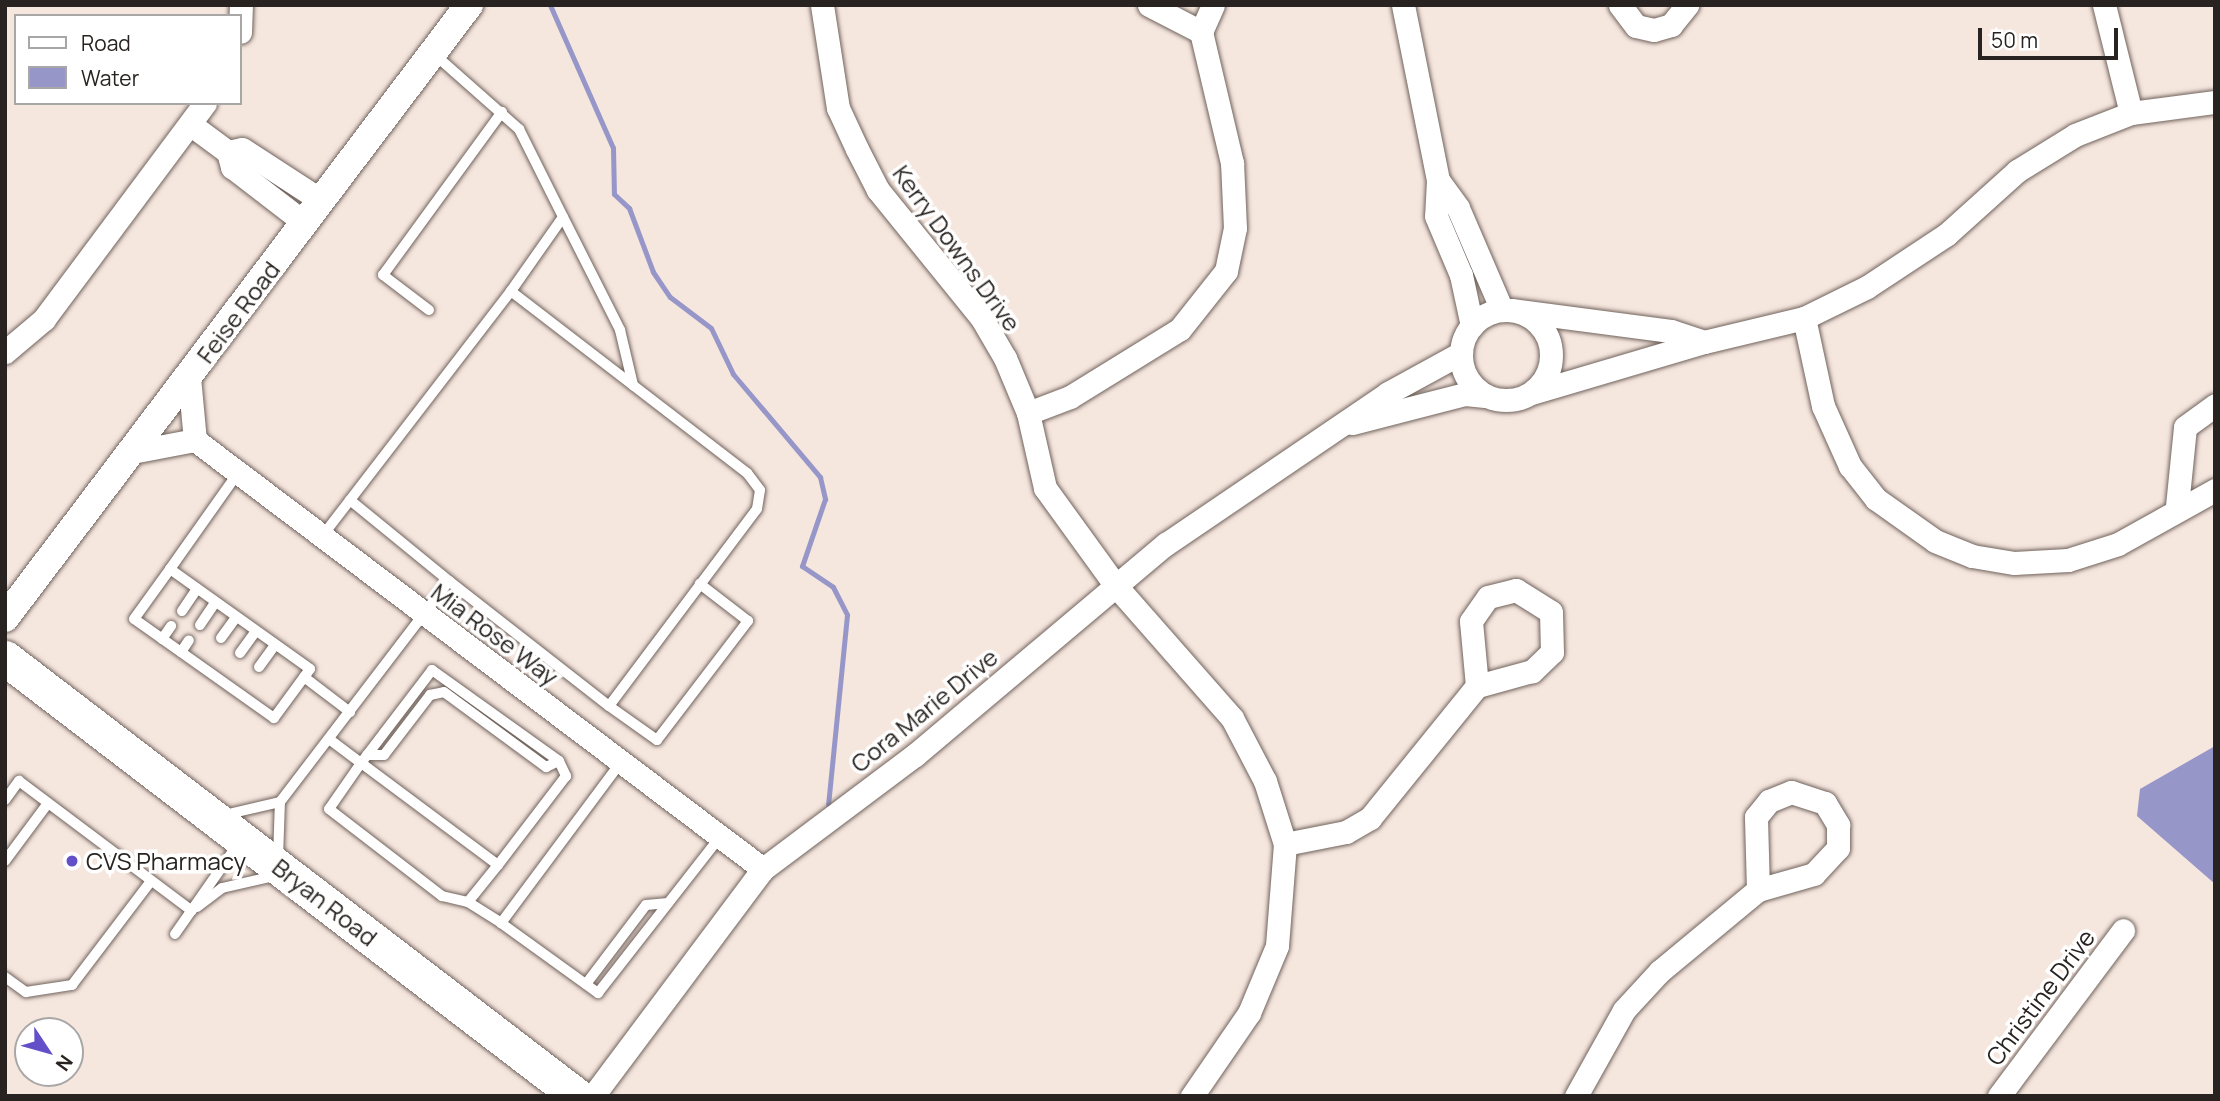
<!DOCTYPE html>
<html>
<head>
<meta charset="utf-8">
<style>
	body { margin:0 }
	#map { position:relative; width:2220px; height:1101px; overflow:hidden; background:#f5e6de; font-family:Manrope,sans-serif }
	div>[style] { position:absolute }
	.water>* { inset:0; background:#9796c8 }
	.stream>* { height:5px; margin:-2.5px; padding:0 2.5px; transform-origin:2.5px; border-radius:2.5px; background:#9796c8 }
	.roads { filter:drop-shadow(0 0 2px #70635c) drop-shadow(0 0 2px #70635c) }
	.service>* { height:10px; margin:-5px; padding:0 5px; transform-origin:5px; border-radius:5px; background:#fff }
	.minor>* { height:23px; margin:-11.5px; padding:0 11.5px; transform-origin:11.5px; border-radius:11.5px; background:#fff }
	.minor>.ring { margin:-11.5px; padding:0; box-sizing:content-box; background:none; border:23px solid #fff; border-radius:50% }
	.tertiary>* { height:28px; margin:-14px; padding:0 14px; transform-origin:14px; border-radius:14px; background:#fff }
	.primary>* { height:35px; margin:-17.5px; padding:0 17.5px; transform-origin:17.5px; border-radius:17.5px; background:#fff }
	.dots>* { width:19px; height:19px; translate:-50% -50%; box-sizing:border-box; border:4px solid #fff; border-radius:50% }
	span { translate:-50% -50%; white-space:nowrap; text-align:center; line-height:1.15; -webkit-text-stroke:7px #fff; paint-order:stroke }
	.street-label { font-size:24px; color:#282320 }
	.poi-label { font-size:24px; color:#282320 }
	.left { translate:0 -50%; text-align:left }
	.frame { position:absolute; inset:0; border:7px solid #282320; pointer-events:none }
	.legend { position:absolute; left:14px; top:14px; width:228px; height:91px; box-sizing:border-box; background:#fff; border:2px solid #a9a7a6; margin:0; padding:9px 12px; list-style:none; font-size:21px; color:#282320 }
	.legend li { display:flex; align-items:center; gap:14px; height:35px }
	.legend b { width:35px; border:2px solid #a9a7a6 }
	.north { position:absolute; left:14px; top:1017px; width:70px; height:70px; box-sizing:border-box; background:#fff; border:2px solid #a9a7a6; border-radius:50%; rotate:126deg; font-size:19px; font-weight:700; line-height:28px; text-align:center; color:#282320 }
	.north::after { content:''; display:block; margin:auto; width:24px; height:32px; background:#6350c9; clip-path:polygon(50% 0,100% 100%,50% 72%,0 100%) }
	.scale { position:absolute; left:1978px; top:28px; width:140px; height:32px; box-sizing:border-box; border:4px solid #282320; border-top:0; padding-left:9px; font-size:21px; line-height:24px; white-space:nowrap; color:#282320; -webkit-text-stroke:5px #fff; paint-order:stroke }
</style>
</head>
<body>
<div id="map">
	<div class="water">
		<i style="clip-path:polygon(2215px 746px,2215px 884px,2137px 816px,2140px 789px)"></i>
	</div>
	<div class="stream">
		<i style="left:550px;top:5px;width:156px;rotate:66.2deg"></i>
		<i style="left:613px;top:148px;width:46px;rotate:88.8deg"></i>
		<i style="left:614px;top:194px;width:21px;rotate:43deg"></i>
		<i style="left:629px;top:208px;width:68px;rotate:69.4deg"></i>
		<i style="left:653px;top:272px;width:30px;rotate:56deg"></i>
		<i style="left:670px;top:297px;width:51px;rotate:37.1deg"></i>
		<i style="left:711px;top:328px;width:51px;rotate:64.4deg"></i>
		<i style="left:733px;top:374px;width:135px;rotate:49.8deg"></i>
		<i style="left:820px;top:477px;width:23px;rotate:77deg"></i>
		<i style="left:825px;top:499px;width:71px;rotate:108.9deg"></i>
		<i style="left:802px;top:566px;width:37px;rotate:34deg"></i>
		<i style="left:833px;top:587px;width:31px;rotate:63deg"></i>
		<i style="left:847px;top:615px;width:190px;rotate:95.7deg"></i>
	</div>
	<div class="roads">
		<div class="service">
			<i style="left:433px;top:53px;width:115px;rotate:41.5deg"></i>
			<i style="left:519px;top:129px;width:98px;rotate:63.4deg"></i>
			<i style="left:511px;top:291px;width:90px;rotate:-54.9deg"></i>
			<i style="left:563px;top:217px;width:127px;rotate:63.2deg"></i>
			<i style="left:620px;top:330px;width:57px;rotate:76.7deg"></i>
			<i style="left:429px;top:310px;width:58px;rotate:-142.7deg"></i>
			<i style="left:383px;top:275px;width:202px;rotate:-53.9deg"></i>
			<i style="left:350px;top:500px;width:128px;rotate:39.3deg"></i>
			<i style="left:170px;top:569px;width:172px;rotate:35.5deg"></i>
			<i style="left:310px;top:669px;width:61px;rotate:126.3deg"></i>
			<i style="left:274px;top:718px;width:171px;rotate:-144.7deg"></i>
			<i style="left:134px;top:619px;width:62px;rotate:-54.2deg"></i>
			<i style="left:170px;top:569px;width:118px;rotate:-54.7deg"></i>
			<i style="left:182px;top:611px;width:27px;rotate:-56deg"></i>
			<i style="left:200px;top:625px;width:27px;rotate:-56deg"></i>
			<i style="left:221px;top:638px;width:26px;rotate:-54deg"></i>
			<i style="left:162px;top:639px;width:16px;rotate:-55deg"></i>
			<i style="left:181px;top:652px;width:14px;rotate:-56deg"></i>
			<i style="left:240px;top:653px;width:27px;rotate:-54deg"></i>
			<i style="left:259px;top:667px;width:27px;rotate:-54deg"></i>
			<i style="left:304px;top:677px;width:58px;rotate:37.3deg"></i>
			<i style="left:609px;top:706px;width:59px;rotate:35.3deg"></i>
			<i style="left:657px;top:740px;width:150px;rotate:-52.6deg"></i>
			<i style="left:748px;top:621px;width:61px;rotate:-142.4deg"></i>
			<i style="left:329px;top:739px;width:40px;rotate:37deg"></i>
			<i style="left:361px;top:763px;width:117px;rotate:-52.6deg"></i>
			<i style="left:432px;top:670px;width:156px;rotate:35.6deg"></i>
			<i style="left:559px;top:761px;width:17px;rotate:65deg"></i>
			<i style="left:566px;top:776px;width:112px;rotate:127.4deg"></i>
			<i style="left:367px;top:755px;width:17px"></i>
			<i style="left:384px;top:755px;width:76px;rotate:-52.5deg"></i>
			<i style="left:430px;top:695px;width:14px;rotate:-12deg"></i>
			<i style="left:444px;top:692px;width:127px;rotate:36.3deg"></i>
			<i style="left:546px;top:767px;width:14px;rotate:-25deg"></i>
			<i style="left:621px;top:762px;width:201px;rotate:126.7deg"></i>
			<i style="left:501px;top:923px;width:120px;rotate:35.8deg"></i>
			<i style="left:598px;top:993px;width:198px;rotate:-52deg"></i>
			<i style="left:5px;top:800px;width:24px;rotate:-54deg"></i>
			<i style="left:19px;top:781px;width:216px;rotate:36.9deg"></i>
			<i style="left:224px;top:815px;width:57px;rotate:-13.1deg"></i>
			<i style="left:280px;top:802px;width:278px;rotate:-52.6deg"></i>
			<i style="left:449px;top:581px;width:203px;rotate:38deg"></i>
			<i style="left:609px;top:706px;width:246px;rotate:-53.1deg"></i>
			<i style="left:757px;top:509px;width:19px;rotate:-81deg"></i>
			<i style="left:760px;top:490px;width:21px;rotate:-127deg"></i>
			<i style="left:747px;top:473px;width:298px;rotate:-142.4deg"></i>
			<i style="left:511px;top:291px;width:309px;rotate:127.6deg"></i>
			<i style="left:278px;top:858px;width:56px;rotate:-88deg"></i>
			<i style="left:5px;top:861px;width:72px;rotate:-53.4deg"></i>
			<i style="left:468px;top:902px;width:48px;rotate:-51deg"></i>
			<i style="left:498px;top:865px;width:171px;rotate:-143.3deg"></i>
			<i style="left:361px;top:763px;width:56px;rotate:124.8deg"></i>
			<i style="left:329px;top:809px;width:143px;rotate:37.6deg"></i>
			<i style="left:442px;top:896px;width:27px;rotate:13deg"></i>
			<i style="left:468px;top:902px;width:39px;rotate:32deg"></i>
			<i style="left:197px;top:907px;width:31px;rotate:-37deg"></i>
			<i style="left:222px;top:888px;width:53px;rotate:-13deg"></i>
			<i style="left:175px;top:934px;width:113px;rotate:-55deg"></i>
			<i style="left:5px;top:977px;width:26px;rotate:36deg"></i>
			<i style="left:26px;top:992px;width:47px;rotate:-8.7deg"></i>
			<i style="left:72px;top:985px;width:131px;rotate:-52.8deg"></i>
			<i style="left:586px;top:984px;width:99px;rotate:-52.8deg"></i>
			<i style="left:646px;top:905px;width:22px;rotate:-5deg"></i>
		</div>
		<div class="minor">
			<i style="left:822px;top:5px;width:104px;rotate:81.2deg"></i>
			<i style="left:838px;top:108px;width:45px;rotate:65.1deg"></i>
			<i style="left:857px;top:149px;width:46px;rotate:62.9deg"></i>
			<i style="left:878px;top:190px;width:164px;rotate:51deg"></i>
			<i style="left:981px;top:317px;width:48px;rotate:59.7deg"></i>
			<i style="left:1005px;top:358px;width:60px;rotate:67.3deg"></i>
			<i style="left:1028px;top:413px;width:77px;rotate:77.2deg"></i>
			<i style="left:1045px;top:488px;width:121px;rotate:54.1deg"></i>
			<i style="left:1116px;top:586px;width:176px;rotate:48.7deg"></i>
			<i style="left:1232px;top:718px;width:71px;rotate:62.4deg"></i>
			<i style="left:1265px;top:781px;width:66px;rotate:72.4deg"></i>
			<i style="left:1285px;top:844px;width:102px;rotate:94.5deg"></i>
			<i style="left:1277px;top:946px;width:73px;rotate:112.7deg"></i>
			<i style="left:1249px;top:1013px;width:101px;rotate:124.5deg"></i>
			<i style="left:1149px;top:5px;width:59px;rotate:27.4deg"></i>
			<i style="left:1201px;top:32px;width:30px;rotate:-66deg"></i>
			<i style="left:1403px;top:5px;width:178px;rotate:78.7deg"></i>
			<i style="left:1438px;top:180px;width:36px;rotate:93deg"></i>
			<i style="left:1436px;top:216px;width:64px;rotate:67deg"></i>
			<i style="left:1461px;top:275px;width:52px;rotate:77.8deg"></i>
			<i style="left:1620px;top:5px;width:26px;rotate:53deg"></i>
			<i style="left:1636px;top:26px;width:18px;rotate:13deg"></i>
			<i style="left:1654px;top:30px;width:18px;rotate:-16deg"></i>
			<i style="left:1671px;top:25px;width:26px;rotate:-51deg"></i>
			<i style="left:2104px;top:5px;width:111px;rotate:76deg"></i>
			<i style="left:240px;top:32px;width:27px;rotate:-88deg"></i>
			<i style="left:190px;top:124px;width:47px;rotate:36.4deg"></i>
			<i style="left:228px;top:152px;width:16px;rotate:75deg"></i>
			<i style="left:232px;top:167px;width:92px;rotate:37.5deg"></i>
			<i style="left:228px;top:152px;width:14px;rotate:-12deg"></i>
			<i style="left:242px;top:149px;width:95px;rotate:33deg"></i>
			<i style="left:1438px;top:180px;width:34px;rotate:54deg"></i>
			<i style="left:1458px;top:208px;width:111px;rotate:66.7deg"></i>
			<i class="ring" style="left:1461px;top:310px;width:67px;height:67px"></i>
			<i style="left:1511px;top:310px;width:161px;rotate:7.5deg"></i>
			<i style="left:1671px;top:331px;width:35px;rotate:18deg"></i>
			<i style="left:1704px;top:342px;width:179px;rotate:163.5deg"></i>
			<i style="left:1804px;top:318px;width:90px;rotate:77.8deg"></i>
			<i style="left:1823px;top:406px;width:66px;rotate:65.8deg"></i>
			<i style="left:1850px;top:466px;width:42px;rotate:51.8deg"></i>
			<i style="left:1876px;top:499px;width:72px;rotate:35.4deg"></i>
			<i style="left:1935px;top:541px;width:40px;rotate:22deg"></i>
			<i style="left:1972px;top:556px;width:43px;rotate:9.5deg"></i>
			<i style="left:2014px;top:563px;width:54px;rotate:-3.2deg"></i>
			<i style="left:2068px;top:560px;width:52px;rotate:-17.7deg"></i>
			<i style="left:2118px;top:544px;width:111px;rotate:-29.1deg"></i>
			<i style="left:1704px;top:342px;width:103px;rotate:-13.5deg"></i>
			<i style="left:1804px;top:318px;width:70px;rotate:-26.2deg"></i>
			<i style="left:1867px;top:287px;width:95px;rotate:-33.4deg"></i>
			<i style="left:1946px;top:235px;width:96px;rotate:-42deg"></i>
			<i style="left:2017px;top:171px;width:68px;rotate:-31.8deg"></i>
			<i style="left:2075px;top:135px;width:60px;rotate:-21.4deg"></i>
			<i style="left:2131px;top:113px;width:85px;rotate:-7.5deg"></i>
			<i style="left:5px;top:352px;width:51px;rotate:-40.2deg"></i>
			<i style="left:44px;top:319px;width:269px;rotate:-53.3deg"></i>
			<i style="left:189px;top:377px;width:63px;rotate:84.6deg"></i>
			<i style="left:1028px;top:413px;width:45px;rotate:-20.9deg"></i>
			<i style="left:1070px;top:397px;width:129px;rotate:-31.7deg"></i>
			<i style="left:1180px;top:329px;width:74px;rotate:-51.6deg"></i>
			<i style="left:1226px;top:271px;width:44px;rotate:-78.2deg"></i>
			<i style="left:1235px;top:228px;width:65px;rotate:-92.6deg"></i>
			<i style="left:1232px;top:163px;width:135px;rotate:-103.3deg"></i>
			<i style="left:1352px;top:423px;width:117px;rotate:-14.4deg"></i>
			<i style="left:1465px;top:394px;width:20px;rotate:6deg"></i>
			<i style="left:132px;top:452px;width:64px;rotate:-10.8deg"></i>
			<i style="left:195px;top:440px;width:712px;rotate:37.06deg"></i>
			<i style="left:2177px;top:506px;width:79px;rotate:-84.2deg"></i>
			<i style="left:2185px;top:427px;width:37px;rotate:-36deg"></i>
			<i style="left:1516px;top:590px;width:41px;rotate:32.2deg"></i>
			<i style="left:1551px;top:612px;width:40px;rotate:88.6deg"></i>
			<i style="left:1552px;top:652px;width:28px;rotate:136deg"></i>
			<i style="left:1532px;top:671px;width:57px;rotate:164.7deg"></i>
			<i style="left:1477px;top:686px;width:65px;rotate:-95.3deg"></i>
			<i style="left:1471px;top:621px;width:29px;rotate:-55deg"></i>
			<i style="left:1488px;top:597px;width:29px;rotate:-14deg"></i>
			<i style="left:1791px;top:792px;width:36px;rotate:18deg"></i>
			<i style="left:1825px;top:803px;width:26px;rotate:59deg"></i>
			<i style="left:1838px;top:825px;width:23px;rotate:90deg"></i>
			<i style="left:1838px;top:848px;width:35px;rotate:133deg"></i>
			<i style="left:1814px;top:874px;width:58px;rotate:164.1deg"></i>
			<i style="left:1758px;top:890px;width:73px;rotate:-91.6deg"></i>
			<i style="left:1756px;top:817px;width:21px;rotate:-51deg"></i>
			<i style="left:1769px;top:801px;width:24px;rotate:-22deg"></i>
			<i style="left:1285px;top:844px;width:62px;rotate:-11.1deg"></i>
			<i style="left:1346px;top:832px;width:28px;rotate:-30deg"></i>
			<i style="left:1370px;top:818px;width:170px;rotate:-51deg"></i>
			<i style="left:593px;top:1096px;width:284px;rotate:-53.2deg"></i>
			<i style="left:763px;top:869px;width:190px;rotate:-36.9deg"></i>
			<i style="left:915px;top:755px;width:328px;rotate:-40.1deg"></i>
			<i style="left:1166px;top:544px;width:268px;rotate:-34.2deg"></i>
			<i style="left:1388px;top:393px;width:83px;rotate:-28.7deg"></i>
			<i style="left:1576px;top:1096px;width:98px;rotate:-60.8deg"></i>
			<i style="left:1624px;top:1010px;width:53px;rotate:-47.3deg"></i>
			<i style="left:1660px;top:971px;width:127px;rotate:-39.6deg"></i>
			<i style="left:1999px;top:1096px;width:207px;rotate:-53.2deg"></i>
		</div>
		<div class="tertiary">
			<i style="left:5px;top:618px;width:769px;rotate:-52.88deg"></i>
		</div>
		<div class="primary">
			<i style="left:5px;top:658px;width:720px;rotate:37.44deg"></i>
		</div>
	</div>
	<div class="dots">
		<i style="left:72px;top:861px;background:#6350c9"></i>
	</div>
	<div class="street-label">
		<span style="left:957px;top:248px;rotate:54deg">Kerry Downs Drive</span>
		<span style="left:238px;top:312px;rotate:-53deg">Feise Road</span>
		<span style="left:495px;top:634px;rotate:37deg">Mia Rose Way</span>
		<span style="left:924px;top:710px;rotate:-39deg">Cora Marie Drive</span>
		<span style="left:325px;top:902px;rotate:38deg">Bryan Road</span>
		<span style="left:2040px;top:997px;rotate:-53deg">Christine Drive</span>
	</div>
	<div class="poi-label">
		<span class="left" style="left:86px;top:861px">CVS Pharmacy</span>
	</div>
	<div class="frame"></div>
	<ul class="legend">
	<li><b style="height:9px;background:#fff"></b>Road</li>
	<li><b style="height:19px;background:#9796c8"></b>Water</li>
	</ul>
	<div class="north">N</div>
	<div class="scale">50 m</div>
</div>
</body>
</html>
